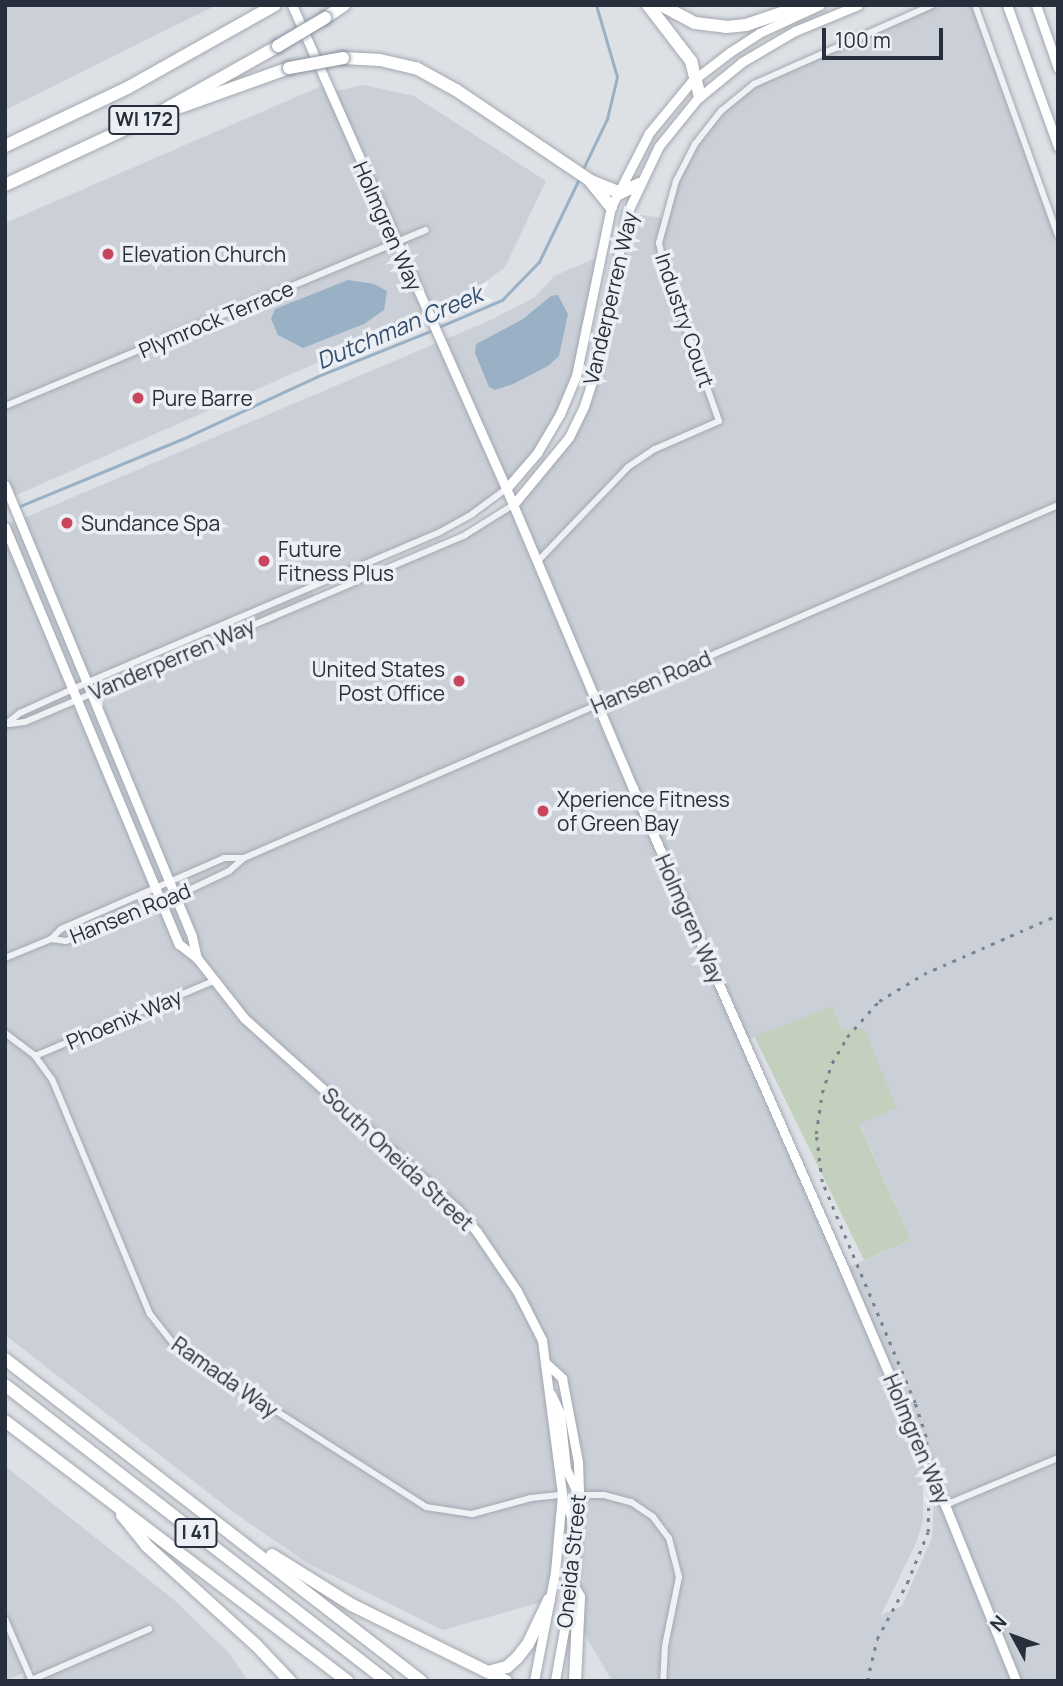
<!DOCTYPE html>
<html>
<head>
<meta charset="utf-8">
<style>
	body { margin:0 }
	#map { position:relative; width:1063px; height:1686px; overflow:hidden; background:#dde1e6; font-family:Manrope,sans-serif }
	div>[style] { position:absolute }
	.built>* { inset:0; background:#cbd0d8 }
	.green>* { inset:0; background:#c3d0be }
	.water>* { inset:0; background:#99b0c5 }
	.stream>* { height:2.5px; margin:-1.25px; padding:0 1.25px; transform-origin:1.25px; border-radius:1.25px; background:#99b0c5 }
	.roads { filter:drop-shadow(0 0 2px #a3a8b0) drop-shadow(0 0 2px #a3a8b0) }
	.street>* { height:6px; margin:-3px; padding:0 3px; transform-origin:3px; border-radius:3px; background:#eff1f5 }
	.secondary>* { height:9px; margin:-4.5px; padding:0 4.5px; transform-origin:4.5px; border-radius:4.5px; background:#fff }
	.highway>* { height:12px; margin:-6px; padding:0 6px; transform-origin:6px; border-radius:6px; background:#fff }
	.rail>* { height:2.5px; margin-top:-1.25px; transform-origin:0; background:repeating-linear-gradient(90deg,#77818f 0 3.5px,transparent 0 10.5px) }
	.bridges { filter:drop-shadow(0 0 2px #858f9c) drop-shadow(0 0 2px #858f9c) }
	.highway-bridge>* { height:12px; margin:-6px; padding:0 6px; transform-origin:6px; border-radius:6px; background:#fff }
	.dots>* { width:19px; height:19px; translate:-50% -50%; box-sizing:border-box; border:4px solid #eceff4; border-radius:50% }
	span { translate:-50% -50%; white-space:nowrap; text-align:center; line-height:1.15; -webkit-text-stroke:7px #eceff4; paint-order:stroke }
	.shield-label span { padding:2px 5px; background:#eceff4; border:2px solid; border-radius:5px; -webkit-text-stroke-width:0 }
	.shield-label { font-size:19px; color:#272f3c; font-weight:700 }
	.street-label { font-size:21px; color:#272f3c }
	.poi-label { font-size:21px; color:#272f3c }
	.left { translate:0 -50%; text-align:left }
	.right { translate:-100% -50%; text-align:right }
	.water-label { font-size:23px; color:#334f6e; font-style:italic }
	.frame { position:absolute; inset:0; border:7px solid #272f3c; pointer-events:none }
	.north { position:absolute; left:979px; top:1602px; width:70px; height:70px; -webkit-text-stroke:5px #eceff4; paint-order:stroke; rotate:311deg; font-size:19px; font-weight:700; line-height:28px; text-align:center; color:#272f3c }
	.north::after { content:''; display:block; margin:auto; width:24px; height:32px; background:#272f3c; clip-path:polygon(50% 0,100% 100%,50% 72%,0 100%) }
	.scale { position:absolute; left:822px; top:28px; width:121px; height:32px; box-sizing:border-box; border:4px solid #272f3c; border-top:0; padding-left:9px; font-size:21px; line-height:24px; white-space:nowrap; color:#272f3c; -webkit-text-stroke:5px #eceff4; paint-order:stroke }
</style>
</head>
<body>
<div id="map">
	<div class="built">
		<i style="clip-path:polygon(5px 5px,217px 5px,5px 110px)"></i>
		<i style="clip-path:polygon(evenodd,932px 5px,975px 5px,1058px 238px,1058px 1681px,612px 1681px,584px 1633px,574px 1574px,579px 1495px,562px 1378px,548px 1364px,562px 1495px,549px 1600px,443px 1630px,307px 1563px,232px 1511px,5px 1335px,5px 526px,493px 319px,535px 297px,554px 276px,601px 256px,576px 376px,526px 469px,472px 514px,311px 589px,315px 598px,465px 535px,513px 505px,541px 473px,584px 406px,627px 213px,664px 218px,676px 181px,707px 127px,754px 84px,932px 5px,832px 1008px,843px 1030px,896px 1108px,859px 1123px,911px 1240px,844px 1269px,744px 1041px,832px 1008px,932px 5px,923px 1456px,935px 1482px,932px 1538px,902px 1606px,881px 1615px,916px 1543px,923px 1520px,923px 1456px)"></i>
		<i style="clip-path:polygon(326px 84px,330px 92px,364px 85px,414px 96px,546px 181px,505px 267px,464px 298px,5px 500px,5px 223px)"></i>
		<i style="clip-path:polygon(5px 1466px,173px 1599px,230px 1654px,248px 1681px,40px 1681px,34px 1668px,5px 1681px)"></i>
	</div>
	<div class="green">
		<i style="clip-path:polygon(832px 1007px,843px 1030px,864px 1028px,897px 1108px,859px 1124px,911px 1240px,864px 1260px,754px 1036px)"></i>
	</div>
	<div class="water">
		<i style="clip-path:polygon(348px 280px,374px 284px,387px 291px,384px 310px,364px 324px,303px 348px,278px 335px,271px 319px,275px 309px)"></i>
		<i style="clip-path:polygon(558px 295px,568px 314px,559px 356px,548px 366px,513px 384px,495px 390px,489px 387px,475px 353px,476px 344px,523px 319px,551px 296px)"></i>
	</div>
	<div class="stream">
		<i style="left:583px;top:169px;width:55px;rotate:-64.4deg"></i>
		<i style="left:607px;top:119px;width:43px;rotate:-76.6deg"></i>
		<i style="left:617px;top:77px;width:75px;rotate:-106.3deg"></i>
		<i style="left:439px;top:327px;width:69px;rotate:-23.2deg"></i>
		<i style="left:502px;top:300px;width:53px;rotate:-45.8deg"></i>
		<i style="left:539px;top:262px;width:92px;rotate:-64.3deg"></i>
		<i style="left:18px;top:507px;width:185px;rotate:-22.5deg"></i>
		<i style="left:189px;top:436px;width:140px;rotate:-24.9deg"></i>
		<i style="left:316px;top:377px;width:126px;rotate:-21.9deg"></i>
	</div>
	<div class="roads">
		<div class="street">
			<i style="left:975px;top:5px;width:245px;rotate:70.2deg"></i>
			<i style="left:5px;top:406px;width:456px;rotate:-22.7deg"></i>
			<i style="left:537px;top:562px;width:132px;rotate:-46.2deg"></i>
			<i style="left:628px;top:467px;width:32px;rotate:-34deg"></i>
			<i style="left:655px;top:449px;width:70px;rotate:-23.6deg"></i>
			<i style="left:719px;top:421px;width:164px;rotate:-109.5deg"></i>
			<i style="left:664px;top:266px;width:24px;rotate:-102deg"></i>
			<i style="left:659px;top:243px;width:64px;rotate:-74.7deg"></i>
			<i style="left:676px;top:181px;width:42px;rotate:-62.8deg"></i>
			<i style="left:695px;top:144px;width:42px;rotate:-51.8deg"></i>
			<i style="left:721px;top:111px;width:43px;rotate:-39.3deg"></i>
			<i style="left:754px;top:84px;width:195px;rotate:-23.9deg"></i>
			<i style="left:9px;top:724px;width:16px;rotate:-7deg"></i>
			<i style="left:25px;top:722px;width:478px;rotate:-23deg"></i>
			<i style="left:465px;top:535px;width:57px;rotate:-32deg"></i>
			<i style="left:5px;top:725px;width:19px;rotate:-39deg"></i>
			<i style="left:20px;top:713px;width:72px;rotate:-24.4deg"></i>
			<i style="left:86px;top:683px;width:385px;rotate:-23.1deg"></i>
			<i style="left:440px;top:532px;width:37px;rotate:-29deg"></i>
			<i style="left:472px;top:514px;width:42px;rotate:-36.3deg"></i>
			<i style="left:51px;top:939px;width:15px;rotate:8deg"></i>
			<i style="left:66px;top:941px;width:117px;rotate:-22.2deg"></i>
			<i style="left:174px;top:897px;width:61px;rotate:-25.3deg"></i>
			<i style="left:229px;top:871px;width:20px;rotate:-41deg"></i>
			<i style="left:244px;top:858px;width:887px;rotate:-23.44deg"></i>
			<i style="left:5px;top:958px;width:50px;rotate:-22.4deg"></i>
			<i style="left:51px;top:939px;width:14px;rotate:-45deg"></i>
			<i style="left:61px;top:929px;width:178px;rotate:-23.5deg"></i>
			<i style="left:224px;top:858px;width:19px"></i>
			<i style="left:5px;top:1033px;width:38px;rotate:37deg"></i>
			<i style="left:35px;top:1056px;width:29px;rotate:54deg"></i>
			<i style="left:52px;top:1079px;width:255px;rotate:67.4deg"></i>
			<i style="left:150px;top:1314px;width:42px;rotate:51.8deg"></i>
			<i style="left:176px;top:1347px;width:297px;rotate:32.6deg"></i>
			<i style="left:426px;top:1507px;width:47px;rotate:8.7deg"></i>
			<i style="left:472px;top:1514px;width:61px;rotate:-15.2deg"></i>
			<i style="left:531px;top:1498px;width:31px;rotate:-6deg"></i>
			<i style="left:35px;top:1056px;width:193px;rotate:-22.8deg"></i>
			<i style="left:579px;top:1495px;width:25px"></i>
			<i style="left:604px;top:1495px;width:28px;rotate:15deg"></i>
			<i style="left:631px;top:1502px;width:27px;rotate:34deg"></i>
			<i style="left:653px;top:1517px;width:26px;rotate:53deg"></i>
			<i style="left:669px;top:1538px;width:40px;rotate:75.6deg"></i>
			<i style="left:679px;top:1577px;width:70px;rotate:101.5deg"></i>
			<i style="left:665px;top:1646px;width:35px;rotate:93deg"></i>
			<i style="left:945px;top:1505px;width:122px;rotate:-22.6deg"></i>
			<i style="left:5px;top:1619px;width:68px;rotate:66.5deg"></i>
			<i style="left:29px;top:1681px;width:131px;rotate:-23.4deg"></i>
		</div>
		<div class="secondary">
			<i style="left:292px;top:5px;width:536px;rotate:66.11deg"></i>
			<i style="left:509px;top:495px;width:318px;rotate:67.1deg"></i>
			<i style="left:633px;top:788px;width:525px;rotate:66.31deg"></i>
			<i style="left:844px;top:1269px;width:257px;rotate:66.8deg"></i>
			<i style="left:945px;top:1505px;width:190px;rotate:68deg"></i>
			<i style="left:1007px;top:5px;width:151px;rotate:70.2deg"></i>
			<i style="left:1036px;top:5px;width:67px;rotate:70.8deg"></i>
			<i style="left:5px;top:485px;width:489px;rotate:67.5deg"></i>
			<i style="left:192px;top:937px;width:22px;rotate:77deg"></i>
			<i style="left:506px;top:489px;width:48px;rotate:-49.3deg"></i>
			<i style="left:537px;top:453px;width:45px;rotate:-59.5deg"></i>
			<i style="left:560px;top:414px;width:41px;rotate:-67.2deg"></i>
			<i style="left:576px;top:376px;width:173px;rotate:-78.3deg"></i>
			<i style="left:611px;top:207px;width:83px;rotate:-62.8deg"></i>
			<i style="left:649px;top:133px;width:66px;rotate:-50.5deg"></i>
			<i style="left:691px;top:82px;width:49px;rotate:-37.6deg"></i>
			<i style="left:730px;top:52px;width:35px;rotate:-33deg"></i>
			<i style="left:759px;top:33px;width:67px;rotate:-24.7deg"></i>
			<i style="left:513px;top:505px;width:88px;rotate:-50.5deg"></i>
			<i style="left:569px;top:437px;width:34px;rotate:-64deg"></i>
			<i style="left:584px;top:406px;width:28px;rotate:-72deg"></i>
			<i style="left:593px;top:379px;width:169px;rotate:-78.4deg"></i>
			<i style="left:627px;top:213px;width:74px;rotate:-64.5deg"></i>
			<i style="left:659px;top:146px;width:60px;rotate:-51deg"></i>
			<i style="left:697px;top:99px;width:58px;rotate:-39.4deg"></i>
			<i style="left:742px;top:62px;width:61px;rotate:-30.3deg"></i>
			<i style="left:795px;top:31px;width:68px;rotate:-22.4deg"></i>
			<i style="left:5px;top:527px;width:452px;rotate:67.4deg"></i>
			<i style="left:179px;top:944px;width:23px;rotate:38deg"></i>
			<i style="left:197px;top:958px;width:76px;rotate:51.9deg"></i>
			<i style="left:244px;top:1018px;width:288px;rotate:41.9deg"></i>
			<i style="left:458px;top:1210px;width:29px;rotate:49deg"></i>
			<i style="left:477px;top:1232px;width:71px;rotate:55.9deg"></i>
			<i style="left:517px;top:1291px;width:55px;rotate:63deg"></i>
			<i style="left:542px;top:1340px;width:156px;rotate:82.6deg"></i>
			<i style="left:562px;top:1495px;width:77px;rotate:95.2deg"></i>
			<i style="left:555px;top:1572px;width:111px;rotate:100.9deg"></i>
			<i style="left:547px;top:1364px;width:21px;rotate:43deg"></i>
			<i style="left:562px;top:1378px;width:86px;rotate:79.2deg"></i>
			<i style="left:578px;top:1462px;width:33px;rotate:88deg"></i>
			<i style="left:579px;top:1495px;width:79px;rotate:93.6deg"></i>
			<i style="left:574px;top:1574px;width:109px;rotate:100.1deg"></i>
			<i style="left:551px;top:1394px;width:21px;rotate:65deg"></i>
			<i style="left:560px;top:1413px;width:56px;rotate:83.9deg"></i>
			<i style="left:566px;top:1469px;width:28px;rotate:64deg"></i>
			<i style="left:563px;top:1498px;width:20px;rotate:66deg"></i>
			<i style="left:571px;top:1516px;width:22px;rotate:87deg"></i>
		</div>
		<div class="highway">
			<i style="left:648px;top:5px;width:71px;rotate:52.5deg"></i>
			<i style="left:691px;top:61px;width:36px;rotate:76deg"></i>
			<i style="left:661px;top:5px;width:38px;rotate:28deg"></i>
			<i style="left:695px;top:23px;width:31px;rotate:7deg"></i>
			<i style="left:726px;top:27px;width:20px;rotate:-6deg"></i>
			<i style="left:746px;top:25px;width:62px;rotate:-18.7deg"></i>
			<i style="left:325px;top:18px;width:23px;rotate:-34deg"></i>
			<i style="left:343px;top:58px;width:37px;rotate:3deg"></i>
			<i style="left:380px;top:60px;width:37px;rotate:13deg"></i>
			<i style="left:416px;top:68px;width:46px;rotate:28.8deg"></i>
			<i style="left:456px;top:90px;width:163px;rotate:34deg"></i>
			<i style="left:591px;top:181px;width:31px;rotate:22deg"></i>
			<i style="left:620px;top:193px;width:21px;rotate:-25deg"></i>
			<i style="left:180px;top:107px;width:116px;rotate:-19.7deg"></i>
			<i style="left:5px;top:146px;width:137px;rotate:-25.4deg"></i>
			<i style="left:129px;top:87px;width:167px;rotate:-29.3deg"></i>
			<i style="left:591px;top:182px;width:32px;rotate:51deg"></i>
			<i style="left:5px;top:185px;width:168px;rotate:-25deg"></i>
			<i style="left:157px;top:114px;width:139px;rotate:-29.3deg"></i>
			<i style="left:5px;top:1359px;width:526px;rotate:37.74deg"></i>
			<i style="left:5px;top:1385px;width:483px;rotate:37.8deg"></i>
			<i style="left:5px;top:1421px;width:430px;rotate:37.2deg"></i>
			<i style="left:122px;top:1515px;width:38px;rotate:51deg"></i>
			<i style="left:146px;top:1545px;width:149px;rotate:42.3deg"></i>
			<i style="left:256px;top:1645px;width:50px;rotate:46.6deg"></i>
			<i style="left:272px;top:1555px;width:94px;rotate:32deg"></i>
			<i style="left:352px;top:1605px;width:172px;rotate:26.3deg"></i>
			<i style="left:572px;top:1585px;width:14px;rotate:60deg"></i>
			<i style="left:579px;top:1597px;width:84px;rotate:92.7deg"></i>
			<i style="left:488px;top:1672px;width:20px;rotate:-15deg"></i>
			<i style="left:507px;top:1667px;width:13px;rotate:-42deg"></i>
			<i style="left:517px;top:1658px;width:18px;rotate:-52deg"></i>
			<i style="left:528px;top:1644px;width:49px;rotate:-64.5deg"></i>
		</div>
	</div>
	<div class="rail">
		<i style="left:867px;top:1681px;width:43px;rotate:-76.6deg"></i>
		<i style="left:877px;top:1639px;width:64px;rotate:-61.8deg"></i>
		<i style="left:907px;top:1583px;width:55px;rotate:-67.6deg"></i>
		<i style="left:928px;top:1532px;width:66px;rotate:-89.1deg"></i>
		<i style="left:929px;top:1466px;width:29px;rotate:-96deg"></i>
		<i style="left:926px;top:1437px;width:36px;rotate:-108deg"></i>
		<i style="left:915px;top:1403px;width:240px;rotate:-112.8deg"></i>
		<i style="left:822px;top:1182px;width:48px;rotate:-97.1deg"></i>
		<i style="left:816px;top:1134px;width:41px;rotate:-81.7deg"></i>
		<i style="left:822px;top:1093px;width:32px;rotate:-72deg"></i>
		<i style="left:832px;top:1063px;width:30px;rotate:-60deg"></i>
		<i style="left:847px;top:1037px;width:48px;rotate:-48.4deg"></i>
		<i style="left:879px;top:1001px;width:52px;rotate:-31deg"></i>
		<i style="left:924px;top:974px;width:146px;rotate:-23.8deg"></i>
	</div>
	<div class="bridges">
		<div class="highway-bridge">
			<i style="left:278px;top:46px;width:55px;rotate:-30.8deg"></i>
			<i style="left:289px;top:68px;width:55px;rotate:-10.5deg"></i>
		</div>
	</div>
	<div class="dots">
		<i style="left:108px;top:254px;background:#c8455e"></i>
		<i style="left:138px;top:398px;background:#c8455e"></i>
		<i style="left:67px;top:523px;background:#c8455e"></i>
		<i style="left:264px;top:561px;background:#c8455e"></i>
		<i style="left:459px;top:681px;background:#c8455e"></i>
		<i style="left:543px;top:811px;background:#c8455e"></i>
	</div>
	<div class="shield-label">
		<span style="left:144px;top:120px">WI 172</span>
		<span style="left:196px;top:1533px">I 41</span>
	</div>
	<div class="street-label">
		<span style="left:388px;top:226px;rotate:66deg">Holmgren Way</span>
		<span style="left:610px;top:298px;rotate:-77deg">Vanderperren Way</span>
		<span style="left:216px;top:319px;rotate:-23deg">Plymrock Terrace</span>
		<span style="left:685px;top:320px;rotate:71deg">Industry Court</span>
		<span style="left:172px;top:659px;rotate:-23deg">Vanderperren Way</span>
		<span style="left:651px;top:682px;rotate:-23deg">Hansen Road</span>
		<span style="left:130px;top:913px;rotate:-22deg">Hansen Road</span>
		<span style="left:690px;top:919px;rotate:66deg">Holmgren Way</span>
		<span style="left:124px;top:1019px;rotate:-23deg">Phoenix Way</span>
		<span style="left:398px;top:1159px;rotate:43deg">South Oneida Street</span>
		<span style="left:225px;top:1377px;rotate:35deg">Ramada Way</span>
		<span style="left:917px;top:1439px;rotate:67deg">Holmgren Way</span>
		<span style="left:571px;top:1561px;rotate:-84deg">Oneida Street</span>
	</div>
	<div class="poi-label">
		<span class="left" style="left:122px;top:254px">Elevation Church</span>
		<span class="left" style="left:152px;top:398px">Pure Barre</span>
		<span class="left" style="left:81px;top:523px">Sundance Spa</span>
		<span class="left" style="left:278px;top:561px">Future<br>Fitness Plus</span>
		<span class="right" style="left:445px;top:681px">United States<br>Post Office</span>
		<span class="left" style="left:557px;top:811px">Xperience Fitness<br>of Green Bay</span>
	</div>
	<div class="water-label">
		<span style="left:399px;top:327px;rotate:-23deg">Dutchman Creek</span>
	</div>
	<div class="frame"></div>
	<div class="north">N</div>
	<div class="scale">100 m</div>
</div>
</body>
</html>
